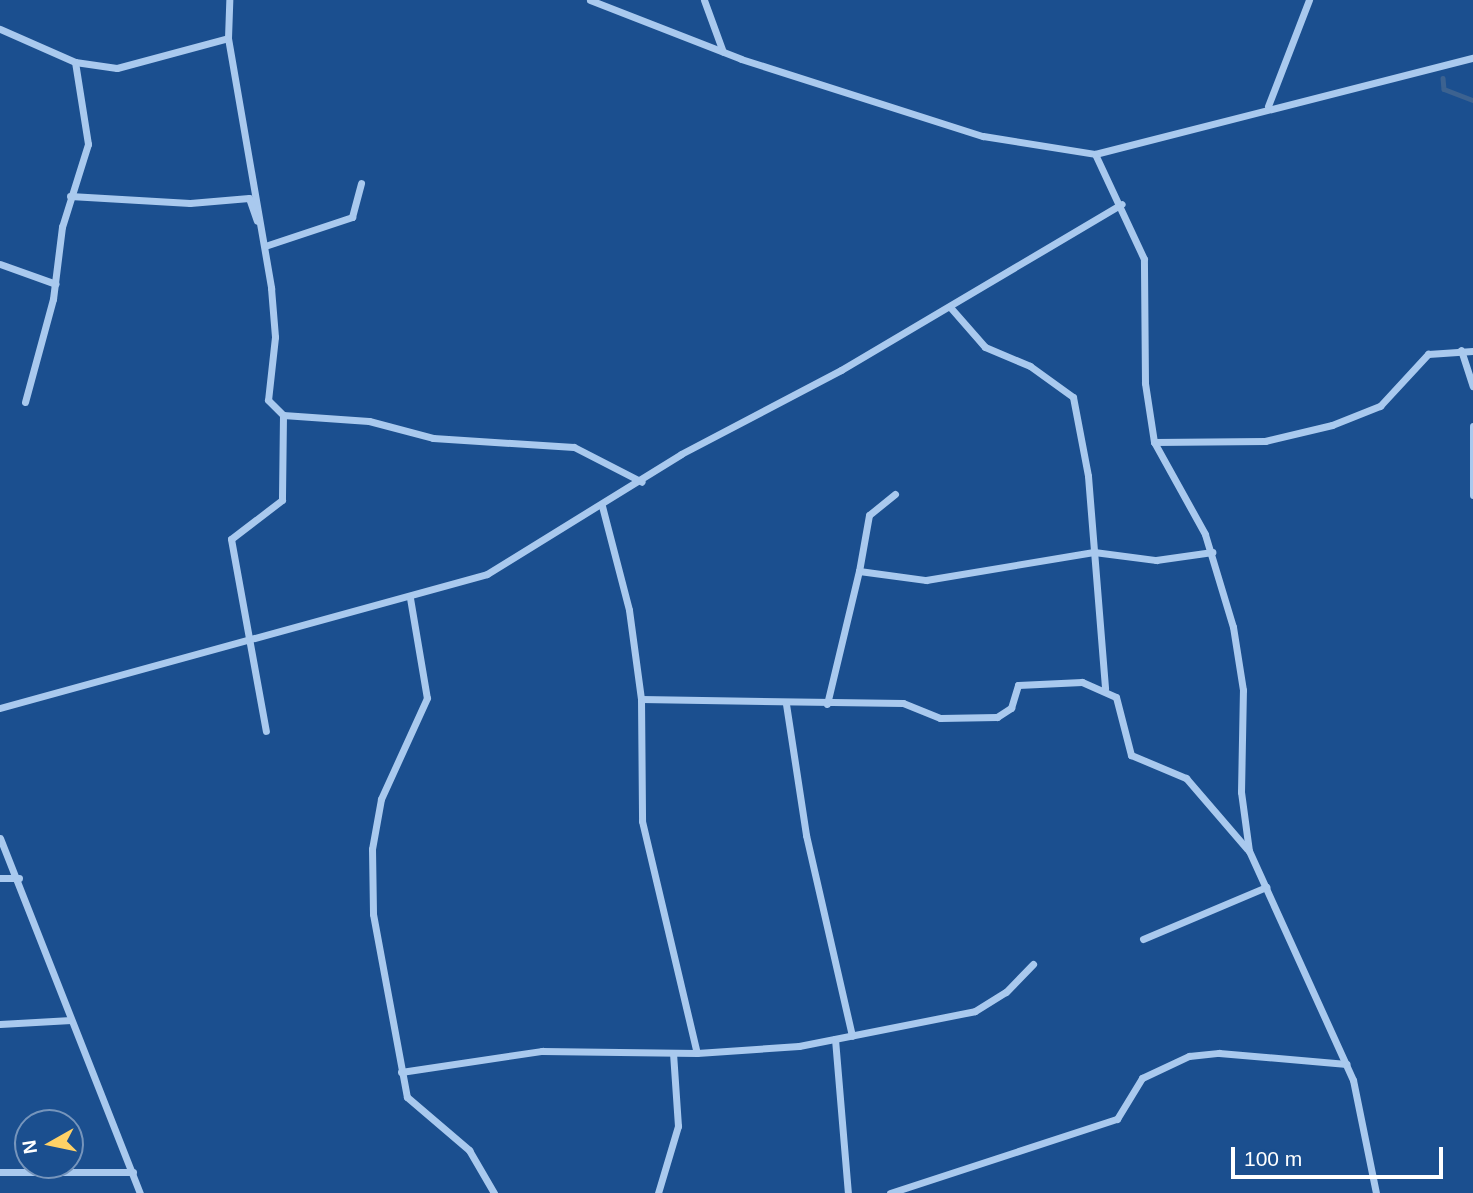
<!DOCTYPE html>
<html>
<head>
<meta charset="utf-8">
<style>
	body { margin:0 }
	#map { position:relative; width:1473px; height:1193px; overflow:hidden; background:#1b4f8f; font-family:Arial,sans-serif }
	div>[style] { position:absolute }
	.stream>* { height:4.5px; margin:-2.25px; padding:0 2.25px; transform-origin:2.25px; border-radius:2.25px; background:#3c6290 }
	.minor>* { height:7px; margin:-3.5px; padding:0 3.5px; transform-origin:3.5px; border-radius:3.5px; background:#a9c9ee }
	span { translate:-50% -50%; white-space:nowrap; text-align:center; line-height:1.15; -webkit-text-stroke:7px #1b4f8f; paint-order:stroke }
	.north { position:absolute; left:14px; top:1109px; width:70px; height:70px; box-sizing:border-box; background:#1b4f8f; border:2px solid #7695bc; border-radius:50%; rotate:261deg; font-size:19px; font-weight:700; line-height:28px; text-align:center; color:#fff }
	.north::after { content:''; display:block; margin:auto; width:24px; height:32px; background:#ffd166; clip-path:polygon(50% 0,100% 100%,50% 72%,0 100%) }
	.scale { position:absolute; left:1231px; top:1147px; width:212px; height:32px; box-sizing:border-box; border:4px solid #fff; border-top:0; padding-left:9px; font-size:21px; line-height:24px; white-space:nowrap; color:#fff; -webkit-text-stroke:5px #1b4f8f; paint-order:stroke }
</style>
</head>
<body>
<div id="map">
	<div class="stream">
		<i style="left:1443px;top:78px;width:11px;rotate:85deg"></i>
		<i style="left:1444px;top:89px;width:31px;rotate:21deg"></i>
	</div>
	<div class="minor">
		<i style="left:590px;top:0;width:162px;rotate:21.3deg"></i>
		<i style="left:741px;top:59px;width:254px;rotate:17.7deg"></i>
		<i style="left:983px;top:136px;width:113px;rotate:9.1deg"></i>
		<i style="left:704px;top:0;width:55px;rotate:69.9deg"></i>
		<i style="left:0;top:29px;width:82px;rotate:23.7deg"></i>
		<i style="left:75px;top:62px;width:42px;rotate:8.1deg"></i>
		<i style="left:117px;top:68px;width:115px;rotate:-15.1deg"></i>
		<i style="left:228px;top:38px;width:38px;rotate:-88deg"></i>
		<i style="left:228px;top:38px;width:254px;rotate:80.2deg"></i>
		<i style="left:271px;top:288px;width:49px;rotate:85.3deg"></i>
		<i style="left:275px;top:337px;width:63px;rotate:96.3deg"></i>
		<i style="left:268px;top:400px;width:21px;rotate:45deg"></i>
		<i style="left:283px;top:415px;width:85px;rotate:90.7deg"></i>
		<i style="left:282px;top:500px;width:64px;rotate:142.6deg"></i>
		<i style="left:231px;top:539px;width:195px;rotate:79.7deg"></i>
		<i style="left:1268px;top:106px;width:114px;rotate:-68.9deg"></i>
		<i style="left:70px;top:196px;width:120px;rotate:3.3deg"></i>
		<i style="left:190px;top:203px;width:59px;rotate:-4.8deg"></i>
		<i style="left:249px;top:198px;width:24px;rotate:71deg"></i>
		<i style="left:265px;top:246px;width:92px;rotate:-18.4deg"></i>
		<i style="left:352px;top:217px;width:35px;rotate:-75deg"></i>
		<i style="left:0;top:264px;width:59px;rotate:19.7deg"></i>
		<i style="left:950px;top:307px;width:53px;rotate:48.8deg"></i>
		<i style="left:985px;top:347px;width:49px;rotate:22.9deg"></i>
		<i style="left:1030px;top:366px;width:53px;rotate:35.8deg"></i>
		<i style="left:1073px;top:397px;width:80px;rotate:79.2deg"></i>
		<i style="left:1088px;top:476px;width:213px;rotate:85.4deg"></i>
		<i style="left:1461px;top:350px;width:38px;rotate:72deg"></i>
		<i style="left:25px;top:402px;width:107px;rotate:-74.8deg"></i>
		<i style="left:53px;top:299px;width:73px;rotate:-82.9deg"></i>
		<i style="left:62px;top:227px;width:87px;rotate:-72.6deg"></i>
		<i style="left:88px;top:144px;width:83px;rotate:-99deg"></i>
		<i style="left:283px;top:415px;width:86px;rotate:4deg"></i>
		<i style="left:369px;top:421px;width:66px;rotate:14.9deg"></i>
		<i style="left:433px;top:438px;width:141px;rotate:3.7deg"></i>
		<i style="left:574px;top:447px;width:76px;rotate:27.2deg"></i>
		<i style="left:1473px;top:426px;width:69px;rotate:90deg"></i>
		<i style="left:1154px;top:442px;width:111px;rotate:-0.5deg"></i>
		<i style="left:1265px;top:441px;width:69px;rotate:-13.4deg"></i>
		<i style="left:1332px;top:425px;width:52px;rotate:-21.6deg"></i>
		<i style="left:1380px;top:406px;width:71px;rotate:-47.3deg"></i>
		<i style="left:1428px;top:354px;width:45px;rotate:-3.8deg"></i>
		<i style="left:895px;top:494px;width:33px;rotate:141deg"></i>
		<i style="left:869px;top:515px;width:57px;rotate:100.1deg"></i>
		<i style="left:859px;top:571px;width:68px;rotate:7.7deg"></i>
		<i style="left:926px;top:580px;width:170px;rotate:-9.5deg"></i>
		<i style="left:1094px;top:552px;width:63px;rotate:7.4deg"></i>
		<i style="left:1156px;top:560px;width:57px;rotate:-8.1deg"></i>
		<i style="left:602px;top:506px;width:107px;rotate:75.4deg"></i>
		<i style="left:629px;top:610px;width:90px;rotate:82.3deg"></i>
		<i style="left:641px;top:699px;width:262px;rotate:0.9deg"></i>
		<i style="left:903px;top:703px;width:40px;rotate:22deg"></i>
		<i style="left:940px;top:718px;width:57px;rotate:-1deg"></i>
		<i style="left:997px;top:717px;width:17px;rotate:-33deg"></i>
		<i style="left:1011px;top:708px;width:24px;rotate:-73deg"></i>
		<i style="left:1018px;top:685px;width:64px;rotate:-2.7deg"></i>
		<i style="left:1082px;top:682px;width:37px;rotate:24deg"></i>
		<i style="left:1116px;top:697px;width:60px;rotate:75.5deg"></i>
		<i style="left:1131px;top:755px;width:60px;rotate:22.7deg"></i>
		<i style="left:1186px;top:778px;width:94px;rotate:49.3deg"></i>
		<i style="left:410px;top:598px;width:101px;rotate:80.4deg"></i>
		<i style="left:427px;top:698px;width:111px;rotate:114.5deg"></i>
		<i style="left:381px;top:799px;width:51px;rotate:100.2deg"></i>
		<i style="left:372px;top:849px;width:65px;rotate:89.1deg"></i>
		<i style="left:373px;top:914px;width:186px;rotate:79.5deg"></i>
		<i style="left:407px;top:1097px;width:82px;rotate:40.5deg"></i>
		<i style="left:469px;top:1150px;width:50px;rotate:59.8deg"></i>
		<i style="left:641px;top:699px;width:122px;rotate:89.5deg"></i>
		<i style="left:642px;top:821px;width:238px;rotate:76.7deg"></i>
		<i style="left:786px;top:704px;width:133px;rotate:81.3deg"></i>
		<i style="left:806px;top:835px;width:206px;rotate:77.1deg"></i>
		<i style="left:827px;top:704px;width:137px;rotate:-76.5deg"></i>
		<i style="left:0;top:708px;width:505px;rotate:-15.38deg"></i>
		<i style="left:487px;top:574px;width:228px;rotate:-31.7deg"></i>
		<i style="left:681px;top:454px;width:181px;rotate:-27.7deg"></i>
		<i style="left:841px;top:370px;width:326px;rotate:-30.6deg"></i>
		<i style="left:0;top:838px;width:382px;rotate:68.5deg"></i>
		<i style="left:0;top:878px;width:19px"></i>
		<i style="left:1143px;top:939px;width:134px;rotate:-22.9deg"></i>
		<i style="left:0;top:1024px;width:71px;rotate:-3.2deg"></i>
		<i style="left:835px;top:1039px;width:155px;rotate:85.2deg"></i>
		<i style="left:401px;top:1072px;width:143px;rotate:-8.5deg"></i>
		<i style="left:542px;top:1051px;width:155px;rotate:0.7deg"></i>
		<i style="left:697px;top:1053px;width:102px;rotate:-3.9deg"></i>
		<i style="left:799px;top:1046px;width:179px;rotate:-11.2deg"></i>
		<i style="left:975px;top:1011px;width:36px;rotate:-32deg"></i>
		<i style="left:1006px;top:992px;width:39px;rotate:-46deg"></i>
		<i style="left:0;top:1172px;width:133px"></i>
		<i style="left:658px;top:1193px;width:70px;rotate:-73.4deg"></i>
		<i style="left:678px;top:1126px;width:73px;rotate:-93.9deg"></i>
		<i style="left:890px;top:1193px;width:239px;rotate:-18.1deg"></i>
		<i style="left:1117px;top:1119px;width:48px;rotate:-58.6deg"></i>
		<i style="left:1142px;top:1078px;width:52px;rotate:-25.1deg"></i>
		<i style="left:1189px;top:1056px;width:30px;rotate:-6deg"></i>
		<i style="left:1219px;top:1053px;width:128px;rotate:4.9deg"></i>
		<i style="left:1376px;top:1193px;width:115px;rotate:-101.5deg"></i>
		<i style="left:1353px;top:1080px;width:252px;rotate:-114.4deg"></i>
		<i style="left:1249px;top:851px;width:60px;rotate:-97.7deg"></i>
		<i style="left:1241px;top:792px;width:102px;rotate:-88.9deg"></i>
		<i style="left:1243px;top:690px;width:64px;rotate:-99deg"></i>
		<i style="left:1233px;top:627px;width:97px;rotate:-106.8deg"></i>
		<i style="left:1205px;top:534px;width:105px;rotate:-119deg"></i>
		<i style="left:1154px;top:442px;width:60px;rotate:-98.7deg"></i>
		<i style="left:1145px;top:383px;width:124px;rotate:-90.5deg"></i>
		<i style="left:1144px;top:259px;width:116px;rotate:-115deg"></i>
		<i style="left:1095px;top:154px;width:390px;rotate:-14.3deg"></i>
	</div>
	<div class="north">N</div>
	<div class="scale">100 m</div>
</div>
</body>
</html>
